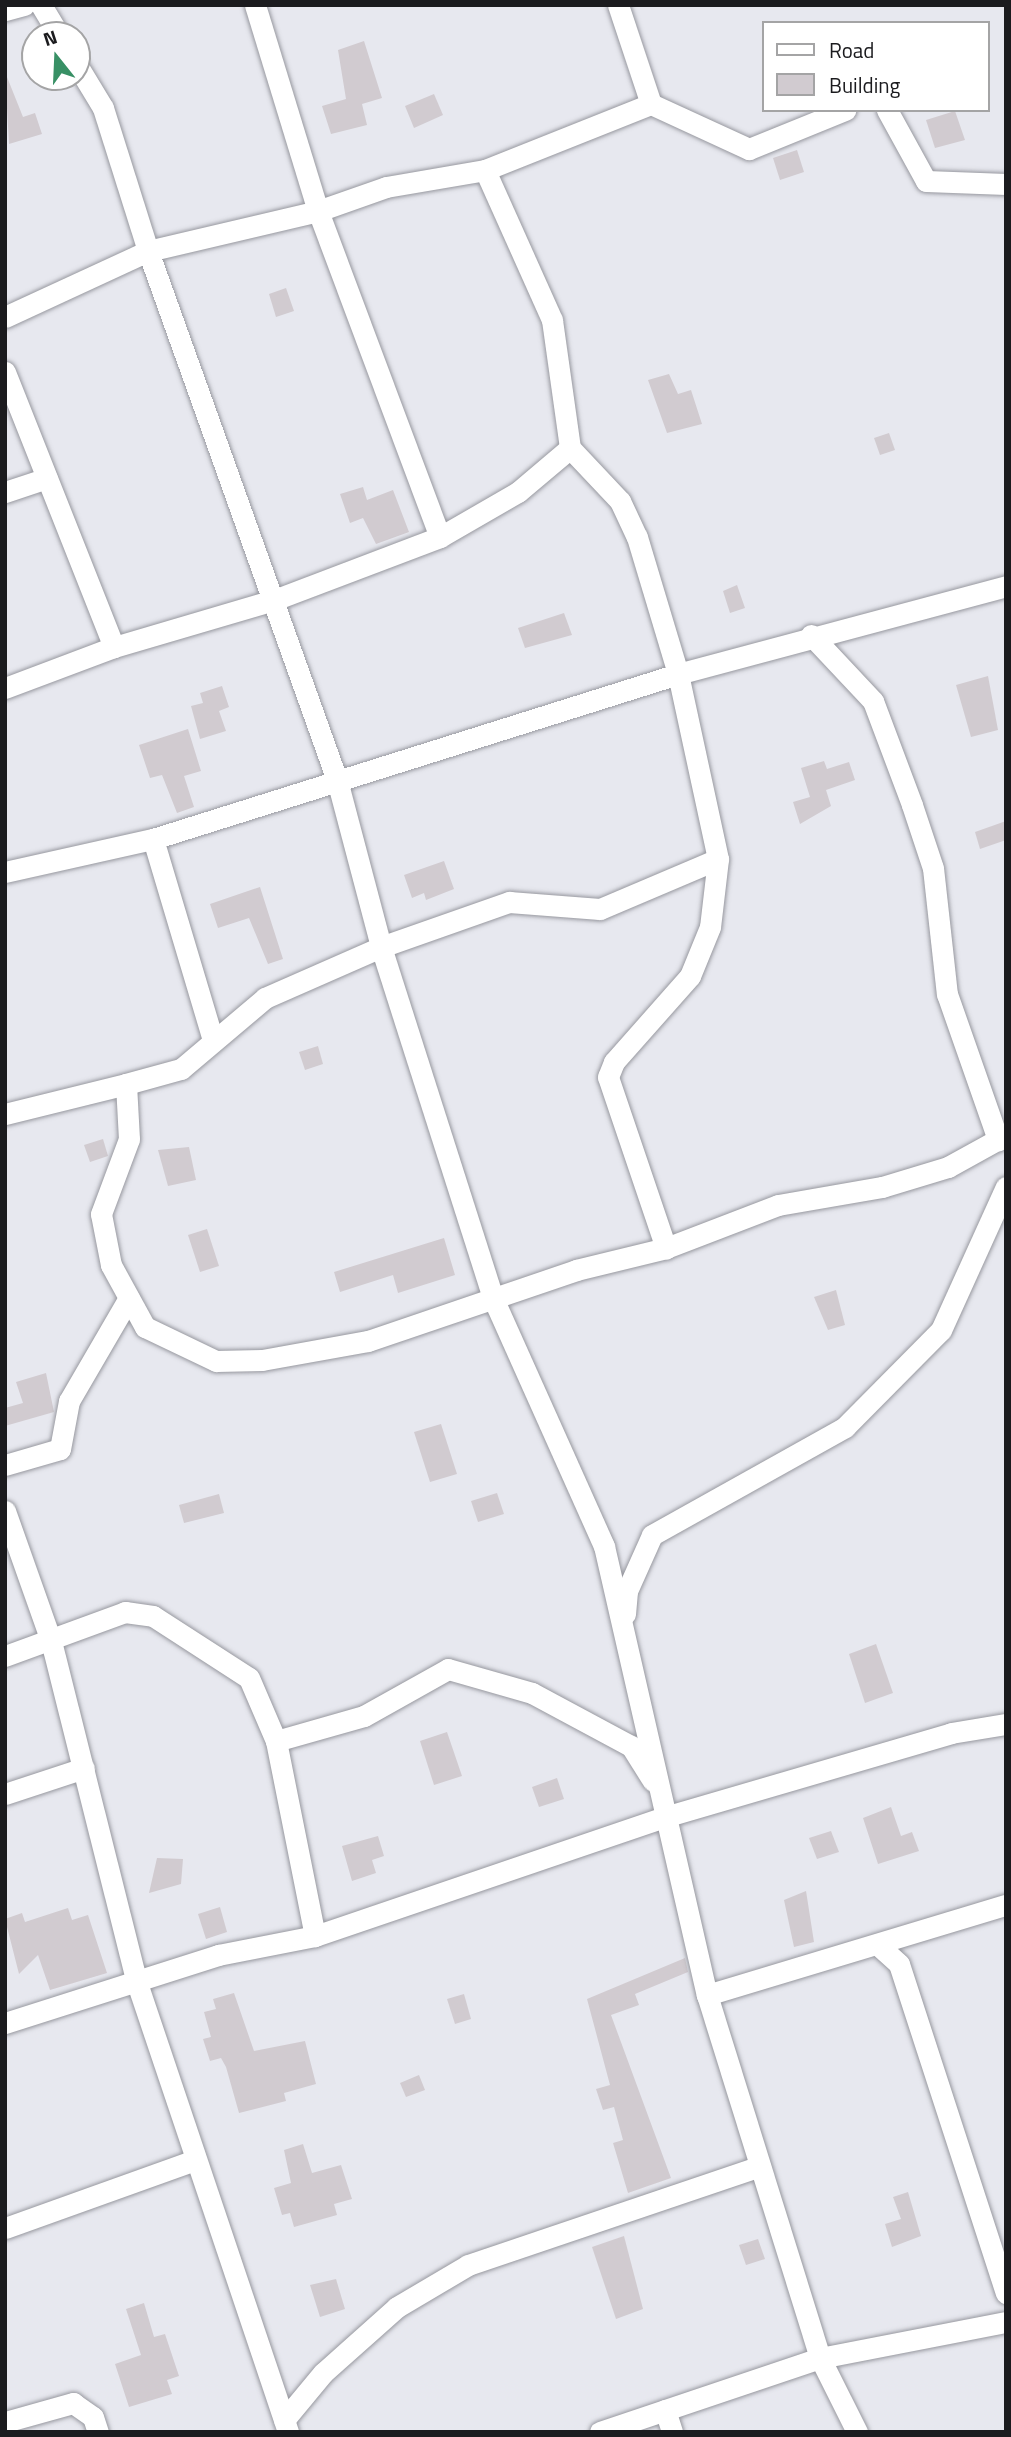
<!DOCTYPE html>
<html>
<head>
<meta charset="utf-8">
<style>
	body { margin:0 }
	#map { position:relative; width:1011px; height:2437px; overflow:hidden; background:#e7e8ef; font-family:"Titillium Web",sans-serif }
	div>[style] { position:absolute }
	.building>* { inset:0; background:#d1cbd0 }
	.roads { filter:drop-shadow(0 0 2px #97989f) drop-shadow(0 0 2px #97989f) }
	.minor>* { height:21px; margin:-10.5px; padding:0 10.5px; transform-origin:10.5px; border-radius:10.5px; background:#fff }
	span { translate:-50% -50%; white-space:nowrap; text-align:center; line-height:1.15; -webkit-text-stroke:5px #fff; paint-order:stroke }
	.frame { position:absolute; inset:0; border:7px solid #1b1b1e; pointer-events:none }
	.legend { position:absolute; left:762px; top:21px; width:228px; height:91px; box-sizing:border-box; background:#fff; border:2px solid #a4a4a5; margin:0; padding:9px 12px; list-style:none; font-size:21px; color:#1b1b1e }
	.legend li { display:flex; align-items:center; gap:14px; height:35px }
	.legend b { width:35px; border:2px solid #a4a4a5 }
	.north { position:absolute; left:21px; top:21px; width:70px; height:70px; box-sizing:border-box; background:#fff; border:2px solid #a4a4a5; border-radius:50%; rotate:342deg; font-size:19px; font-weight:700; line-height:28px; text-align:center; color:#1b1b1e }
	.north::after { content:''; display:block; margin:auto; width:24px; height:32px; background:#389065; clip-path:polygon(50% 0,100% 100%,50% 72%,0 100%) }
</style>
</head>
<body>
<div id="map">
	<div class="building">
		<i style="clip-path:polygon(364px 41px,382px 98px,362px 104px,367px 125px,331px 134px,322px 106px,346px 99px,338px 50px)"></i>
		<i style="clip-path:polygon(5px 72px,23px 117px,35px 113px,42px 134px,9px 144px)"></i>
		<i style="clip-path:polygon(434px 94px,443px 115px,414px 128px,405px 106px)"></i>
		<i style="clip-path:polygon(955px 111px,965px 140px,935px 148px,926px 120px)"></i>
		<i style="clip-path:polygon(797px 150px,804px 172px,780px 180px,773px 158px)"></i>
		<i style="clip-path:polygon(286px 288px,294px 311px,276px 317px,269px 294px)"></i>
		<i style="clip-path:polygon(669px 374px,678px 394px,691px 390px,702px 424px,667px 433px,648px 380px)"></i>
		<i style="clip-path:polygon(889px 433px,895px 450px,880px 455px,874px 438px)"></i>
		<i style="clip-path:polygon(363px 487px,367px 500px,393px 490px,409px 532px,376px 544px,363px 518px,350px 523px,340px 494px)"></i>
		<i style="clip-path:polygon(737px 585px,745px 608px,730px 613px,723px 591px)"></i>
		<i style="clip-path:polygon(564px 613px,572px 635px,525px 648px,518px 628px)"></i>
		<i style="clip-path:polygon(988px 676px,998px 730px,971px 737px,956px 685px)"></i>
		<i style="clip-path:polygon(222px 686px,229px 707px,219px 711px,226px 731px,200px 739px,191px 706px,203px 703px,200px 693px)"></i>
		<i style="clip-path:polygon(188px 729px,201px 771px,184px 776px,194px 807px,177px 813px,162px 775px,150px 778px,139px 745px)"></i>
		<i style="clip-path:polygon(824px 761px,827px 769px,849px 762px,855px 780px,826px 790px,831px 806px,800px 824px,793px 802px,810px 797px,801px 768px)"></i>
		<i style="clip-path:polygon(1006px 821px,1006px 840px,980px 849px,975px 832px)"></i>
		<i style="clip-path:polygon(444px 861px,454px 889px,426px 900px,424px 893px,412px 898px,404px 875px)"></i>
		<i style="clip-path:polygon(260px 887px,283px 959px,268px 964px,249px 918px,218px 928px,210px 904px)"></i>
		<i style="clip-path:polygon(318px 1046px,323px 1064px,305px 1070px,299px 1052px)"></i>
		<i style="clip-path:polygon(103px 1139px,108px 1156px,90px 1162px,84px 1145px)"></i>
		<i style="clip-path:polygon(189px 1147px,196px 1180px,168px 1186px,158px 1150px)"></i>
		<i style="clip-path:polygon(207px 1229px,219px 1266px,200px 1272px,188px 1235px)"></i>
		<i style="clip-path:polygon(444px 1238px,455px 1275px,398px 1293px,393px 1275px,340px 1292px,334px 1272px)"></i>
		<i style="clip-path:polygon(836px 1290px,845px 1325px,828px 1330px,814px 1297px)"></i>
		<i style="clip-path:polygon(46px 1373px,54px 1412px,5px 1426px,5px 1408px,23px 1403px,16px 1382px)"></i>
		<i style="clip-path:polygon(441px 1424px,457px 1474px,430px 1482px,414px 1432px)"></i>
		<i style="clip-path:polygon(497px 1493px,504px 1514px,478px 1522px,471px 1501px)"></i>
		<i style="clip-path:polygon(219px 1494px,224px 1513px,184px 1523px,179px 1505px)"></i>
		<i style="clip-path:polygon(876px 1644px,893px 1693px,865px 1703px,849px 1654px)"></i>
		<i style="clip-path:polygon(447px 1732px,462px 1776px,434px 1785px,420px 1741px)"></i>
		<i style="clip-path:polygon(557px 1778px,564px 1799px,539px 1807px,532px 1787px)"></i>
		<i style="clip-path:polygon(891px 1807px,901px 1836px,912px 1832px,919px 1851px,878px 1864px,863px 1818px)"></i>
		<i style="clip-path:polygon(831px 1831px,839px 1852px,817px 1859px,809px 1838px)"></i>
		<i style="clip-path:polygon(378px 1836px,384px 1856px,372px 1860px,376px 1873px,352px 1881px,342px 1846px)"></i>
		<i style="clip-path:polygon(157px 1858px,183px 1859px,181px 1884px,149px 1893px)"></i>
		<i style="clip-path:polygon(806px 1891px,814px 1942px,794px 1947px,784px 1900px)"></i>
		<i style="clip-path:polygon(220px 1907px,227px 1932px,206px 1939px,198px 1914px)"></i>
		<i style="clip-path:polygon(68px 1908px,72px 1920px,88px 1915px,107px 1973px,50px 1990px,38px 1955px,19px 1974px,5px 1919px,22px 1913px,25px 1922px)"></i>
		<i style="clip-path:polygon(685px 1958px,688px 1972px,635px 1994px,639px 2005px,611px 2015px,671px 2178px,628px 2193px,613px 2143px,623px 2140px,614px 2107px,603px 2110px,596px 2089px,610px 2085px,587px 1999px)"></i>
		<i style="clip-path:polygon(234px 1993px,254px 2051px,305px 2041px,316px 2084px,284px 2093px,286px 2101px,239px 2113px,226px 2067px,221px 2058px,210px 2061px,203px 2039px,211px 2037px,204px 2012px,216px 2009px,213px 1999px)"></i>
		<i style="clip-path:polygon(464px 1994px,471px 2019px,455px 2024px,447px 1999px)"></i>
		<i style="clip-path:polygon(419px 2075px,425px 2090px,406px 2097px,400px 2083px)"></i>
		<i style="clip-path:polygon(303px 2144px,312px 2173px,341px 2165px,352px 2199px,334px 2204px,337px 2215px,294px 2227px,290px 2213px,282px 2215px,274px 2188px,291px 2183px,284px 2150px)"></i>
		<i style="clip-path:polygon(908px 2192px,921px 2236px,892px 2247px,885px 2224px,901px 2219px,893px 2197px)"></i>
		<i style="clip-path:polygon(624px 2236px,643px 2309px,616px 2319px,592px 2247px)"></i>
		<i style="clip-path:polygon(758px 2239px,765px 2259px,746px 2265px,739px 2245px)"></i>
		<i style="clip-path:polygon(336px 2279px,345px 2309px,320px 2317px,310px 2285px)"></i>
		<i style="clip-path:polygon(144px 2303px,154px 2337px,165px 2334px,179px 2376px,167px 2380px,172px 2394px,129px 2407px,115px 2364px,141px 2355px,126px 2309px)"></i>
	</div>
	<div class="roads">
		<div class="minor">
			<i style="left:41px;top:5px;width:35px;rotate:59deg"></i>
			<i style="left:255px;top:5px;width:215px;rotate:73deg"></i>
			<i style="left:318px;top:211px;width:348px;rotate:69.5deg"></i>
			<i style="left:618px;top:5px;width:104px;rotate:71.6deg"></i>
			<i style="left:5px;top:10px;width:20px;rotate:-15deg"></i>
			<i style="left:77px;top:65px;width:50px;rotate:58.8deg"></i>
			<i style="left:103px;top:108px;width:150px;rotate:72.5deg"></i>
			<i style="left:148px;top:251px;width:562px;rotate:70.34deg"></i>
			<i style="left:337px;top:780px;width:173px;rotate:75.2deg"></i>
			<i style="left:381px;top:947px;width:136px;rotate:-19.4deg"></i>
			<i style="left:509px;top:902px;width:91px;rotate:4.4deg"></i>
			<i style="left:600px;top:909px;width:128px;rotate:-23deg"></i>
			<i style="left:887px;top:110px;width:81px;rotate:61.2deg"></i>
			<i style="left:926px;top:181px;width:80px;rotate:2.1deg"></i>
			<i style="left:5px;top:317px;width:157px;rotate:-24.8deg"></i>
			<i style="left:148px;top:251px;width:175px;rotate:-13.2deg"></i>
			<i style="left:318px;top:211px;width:72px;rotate:-19.4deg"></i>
			<i style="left:386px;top:187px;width:100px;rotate:-9.7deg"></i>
			<i style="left:485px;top:170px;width:179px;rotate:-21.7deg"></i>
			<i style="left:651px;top:104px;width:108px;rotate:24.7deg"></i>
			<i style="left:749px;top:149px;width:104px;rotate:-22.1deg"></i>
			<i style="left:5px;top:372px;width:296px;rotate:68.4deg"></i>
			<i style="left:570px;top:448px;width:73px;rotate:46.7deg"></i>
			<i style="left:620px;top:501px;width:40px;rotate:65deg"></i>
			<i style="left:637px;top:537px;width:143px;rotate:73.3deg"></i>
			<i style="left:678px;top:674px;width:189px;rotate:77.8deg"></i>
			<i style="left:718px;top:859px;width:68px;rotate:96.7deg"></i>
			<i style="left:710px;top:927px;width:53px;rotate:112.2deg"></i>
			<i style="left:690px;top:976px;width:115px;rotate:131.5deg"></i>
			<i style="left:614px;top:1062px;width:16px;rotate:112deg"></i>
			<i style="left:608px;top:1077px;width:181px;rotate:71.3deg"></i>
			<i style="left:5px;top:492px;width:44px;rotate:-18.4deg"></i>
			<i style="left:811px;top:635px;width:91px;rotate:46.8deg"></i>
			<i style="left:873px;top:701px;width:111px;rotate:69.4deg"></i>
			<i style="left:912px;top:805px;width:66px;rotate:71.6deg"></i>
			<i style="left:933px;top:868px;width:127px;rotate:83.7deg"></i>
			<i style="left:947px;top:994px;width:155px;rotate:70.7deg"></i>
			<i style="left:5px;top:688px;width:116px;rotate:-20.6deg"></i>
			<i style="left:114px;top:647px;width:167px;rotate:-16.4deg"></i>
			<i style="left:274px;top:600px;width:178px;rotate:-20.8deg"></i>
			<i style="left:440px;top:537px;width:90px;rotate:-30deg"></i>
			<i style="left:518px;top:492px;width:68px;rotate:-40.2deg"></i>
			<i style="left:570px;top:448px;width:129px;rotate:-98deg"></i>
			<i style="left:552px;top:320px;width:164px;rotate:-114.1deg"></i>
			<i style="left:153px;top:839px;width:207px;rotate:73.4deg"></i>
			<i style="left:5px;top:872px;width:152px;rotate:-12.6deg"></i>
			<i style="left:153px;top:839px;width:550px;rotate:-17.45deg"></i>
			<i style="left:678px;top:674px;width:340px;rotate:-15deg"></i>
			<i style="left:126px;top:1084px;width:57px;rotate:-15.3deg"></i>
			<i style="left:181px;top:1069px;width:110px;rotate:-40.2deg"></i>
			<i style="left:265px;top:998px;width:127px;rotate:-23.7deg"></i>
			<i style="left:381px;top:947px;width:368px;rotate:72.3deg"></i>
			<i style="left:493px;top:1298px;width:272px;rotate:65.9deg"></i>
			<i style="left:604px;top:1546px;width:461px;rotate:77.1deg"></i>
			<i style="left:707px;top:1995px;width:380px;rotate:72.7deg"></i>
			<i style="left:820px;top:2358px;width:83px;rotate:63.4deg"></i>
			<i style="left:5px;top:1114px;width:125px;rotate:-13.9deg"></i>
			<i style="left:126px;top:1084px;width:55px;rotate:86.9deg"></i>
			<i style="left:129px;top:1139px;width:80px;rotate:110.5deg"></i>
			<i style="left:101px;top:1214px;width:52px;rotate:78.9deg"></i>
			<i style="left:111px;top:1265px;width:71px;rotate:61.3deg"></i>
			<i style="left:145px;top:1327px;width:79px;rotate:25.6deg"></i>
			<i style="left:216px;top:1361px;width:46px;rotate:-1.2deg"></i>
			<i style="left:262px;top:1360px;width:108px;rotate:-10.2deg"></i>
			<i style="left:368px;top:1341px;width:220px;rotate:-18.8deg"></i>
			<i style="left:576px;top:1270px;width:93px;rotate:-13.7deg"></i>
			<i style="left:666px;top:1248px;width:120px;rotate:-21deg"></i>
			<i style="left:778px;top:1205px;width:106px;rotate:-9.8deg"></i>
			<i style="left:882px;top:1187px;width:69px;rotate:-16.9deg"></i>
			<i style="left:948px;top:1167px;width:66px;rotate:-28.9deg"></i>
			<i style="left:5px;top:1465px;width:57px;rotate:-16.2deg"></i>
			<i style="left:60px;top:1449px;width:49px;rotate:-79.4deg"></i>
			<i style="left:69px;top:1401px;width:119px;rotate:-59.8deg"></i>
			<i style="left:5px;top:1511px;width:138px;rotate:70.5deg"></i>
			<i style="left:51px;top:1641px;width:349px;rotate:75.9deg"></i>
			<i style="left:136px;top:1980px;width:477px;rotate:71.4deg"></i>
			<i style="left:625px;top:1614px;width:23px;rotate:-85deg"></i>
			<i style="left:627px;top:1591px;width:61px;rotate:-65.9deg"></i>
			<i style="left:652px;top:1535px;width:221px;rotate:-29.2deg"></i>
			<i style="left:845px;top:1427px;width:136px;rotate:-45.3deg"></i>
			<i style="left:941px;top:1330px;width:157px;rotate:-65.6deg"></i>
			<i style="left:5px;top:1656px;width:128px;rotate:-20.1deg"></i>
			<i style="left:125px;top:1612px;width:28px;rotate:8deg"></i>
			<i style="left:153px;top:1616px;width:114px;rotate:32.9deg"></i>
			<i style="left:249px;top:1678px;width:69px;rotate:66.8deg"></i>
			<i style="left:276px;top:1741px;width:199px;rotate:78.7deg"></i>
			<i style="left:276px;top:1741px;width:91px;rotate:-15.9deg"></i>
			<i style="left:364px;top:1716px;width:96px;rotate:-29.2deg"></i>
			<i style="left:448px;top:1669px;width:87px;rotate:15.9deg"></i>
			<i style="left:532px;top:1693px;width:112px;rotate:28.2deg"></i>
			<i style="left:631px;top:1746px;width:41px;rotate:57.8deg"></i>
			<i style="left:5px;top:1794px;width:83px;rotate:-18.2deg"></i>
			<i style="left:878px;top:1945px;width:28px;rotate:42deg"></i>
			<i style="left:899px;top:1964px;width:346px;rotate:72deg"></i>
			<i style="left:707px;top:1995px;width:312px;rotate:-16.8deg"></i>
			<i style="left:5px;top:2023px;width:224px;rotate:-17.7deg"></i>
			<i style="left:218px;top:1955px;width:99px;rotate:-11.1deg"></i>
			<i style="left:315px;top:1936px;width:373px;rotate:-18.8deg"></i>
			<i style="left:668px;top:1816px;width:295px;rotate:-16.3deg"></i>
			<i style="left:951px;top:1733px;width:56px;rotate:-9.3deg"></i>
			<i style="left:5px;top:2228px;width:202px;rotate:-19.7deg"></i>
			<i style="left:665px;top:2410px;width:23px;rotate:72deg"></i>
			<i style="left:284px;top:2420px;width:61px;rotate:-50.3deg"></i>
			<i style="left:323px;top:2373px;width:99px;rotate:-41.7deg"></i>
			<i style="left:397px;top:2307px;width:82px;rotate:-30.6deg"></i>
			<i style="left:468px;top:2265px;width:308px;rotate:-18.7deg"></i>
			<i style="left:5px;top:2422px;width:71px;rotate:-15.6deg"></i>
			<i style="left:73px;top:2403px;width:24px;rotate:35deg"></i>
			<i style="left:93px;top:2417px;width:16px;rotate:72deg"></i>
			<i style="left:600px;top:2432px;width:232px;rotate:-18.6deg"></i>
			<i style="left:820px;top:2358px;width:189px;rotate:-11deg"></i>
		</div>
	</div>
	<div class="frame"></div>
	<ul class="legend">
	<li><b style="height:9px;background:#fff"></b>Road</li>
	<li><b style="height:19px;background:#d1cbd0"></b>Building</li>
	</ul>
	<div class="north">N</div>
</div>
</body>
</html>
